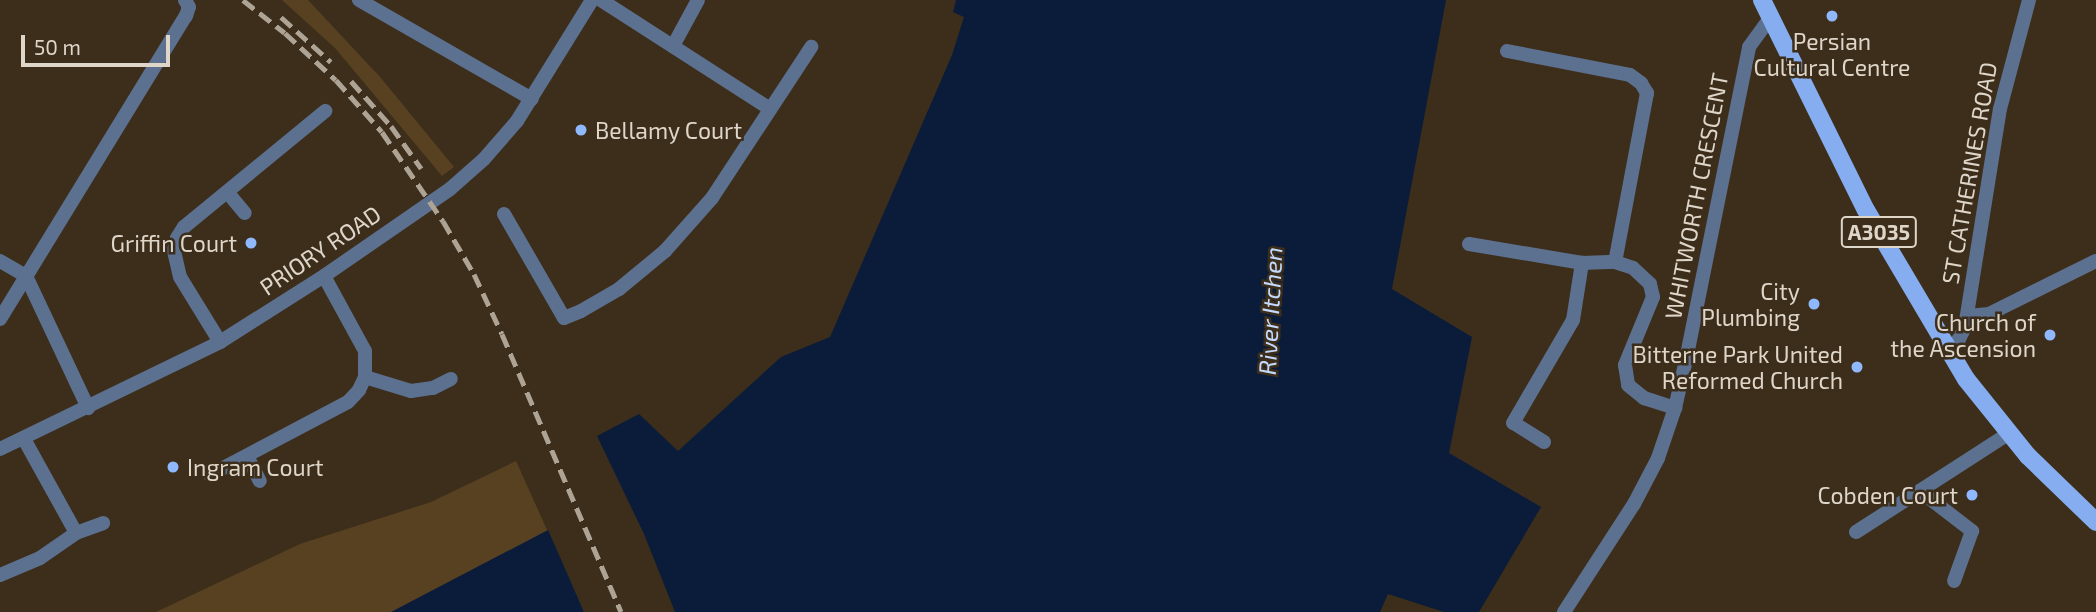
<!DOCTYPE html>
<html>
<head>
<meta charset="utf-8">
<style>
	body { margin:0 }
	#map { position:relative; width:2096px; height:612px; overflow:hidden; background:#3c2e1b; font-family:"Exo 2",sans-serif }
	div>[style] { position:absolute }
	.green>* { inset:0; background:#584121 }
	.water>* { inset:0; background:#0a1c3a }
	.pier>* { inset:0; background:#3c2e1b }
	.street>* { height:14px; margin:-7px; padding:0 7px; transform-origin:7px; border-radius:7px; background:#5c7090 }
	.primary>* { height:18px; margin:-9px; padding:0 9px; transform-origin:9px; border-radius:9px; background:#85adef }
	.rail>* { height:5px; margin-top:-2.5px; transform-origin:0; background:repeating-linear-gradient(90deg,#aea495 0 14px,transparent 0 21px) }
	.dots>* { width:19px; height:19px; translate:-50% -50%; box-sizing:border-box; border:4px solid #3c2e1b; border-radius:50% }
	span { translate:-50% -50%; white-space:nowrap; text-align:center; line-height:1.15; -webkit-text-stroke:5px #3c2e1b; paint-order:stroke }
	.shield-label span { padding:2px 5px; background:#3c2e1b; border:2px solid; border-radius:5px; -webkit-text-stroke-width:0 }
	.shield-label { font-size:21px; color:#dfd6ca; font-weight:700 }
	.poi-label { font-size:23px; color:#dfd6ca }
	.left { translate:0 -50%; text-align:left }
	.right { translate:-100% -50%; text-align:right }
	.street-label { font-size:23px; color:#dfd6ca }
	.water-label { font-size:24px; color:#c3dafe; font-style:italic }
	.scale { position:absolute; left:21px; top:35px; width:149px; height:32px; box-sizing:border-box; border:4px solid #dfd6ca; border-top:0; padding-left:9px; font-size:21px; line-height:24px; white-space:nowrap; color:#dfd6ca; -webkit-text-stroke:5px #3c2e1b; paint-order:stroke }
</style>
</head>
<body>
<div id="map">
	<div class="green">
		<i style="clip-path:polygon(282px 0,308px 0,381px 78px,454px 167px,442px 176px,335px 48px)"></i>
		<i style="clip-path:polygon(516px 461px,584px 612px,156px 612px,300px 544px,431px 502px)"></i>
	</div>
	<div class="water">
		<i style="clip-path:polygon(956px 0,1446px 0,1392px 289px,1472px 337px,1449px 453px,1541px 507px,1479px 612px,675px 612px,644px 534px,597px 436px,639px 414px,678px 451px,781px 357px,830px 337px,952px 55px,964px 17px,953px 12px)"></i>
		<i style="clip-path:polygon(548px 530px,584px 612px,391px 612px)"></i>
	</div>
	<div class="pier">
		<i style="clip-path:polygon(1388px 594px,1444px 612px,1380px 612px)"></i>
	</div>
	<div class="street">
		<i style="left:359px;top:0;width:199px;rotate:29.8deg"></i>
		<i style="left:601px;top:0;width:201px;rotate:32.8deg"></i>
		<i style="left:673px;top:46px;width:52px;rotate:-61.5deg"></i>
		<i style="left:1507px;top:51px;width:125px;rotate:11deg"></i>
		<i style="left:1630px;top:75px;width:14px;rotate:36deg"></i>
		<i style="left:1641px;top:83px;width:12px;rotate:59deg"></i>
		<i style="left:1647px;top:93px;width:172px;rotate:100.7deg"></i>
		<i style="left:228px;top:193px;width:26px;rotate:50deg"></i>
		<i style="left:504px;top:214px;width:120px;rotate:60deg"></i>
		<i style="left:564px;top:318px;width:18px;rotate:-22deg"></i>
		<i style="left:581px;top:311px;width:44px;rotate:-30.1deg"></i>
		<i style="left:619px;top:289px;width:60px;rotate:-39.6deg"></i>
		<i style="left:665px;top:251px;width:71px;rotate:-48.4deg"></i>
		<i style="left:712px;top:198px;width:181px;rotate:-56.7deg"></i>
		<i style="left:1469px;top:244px;width:115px;rotate:9.5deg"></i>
		<i style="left:1582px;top:263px;width:33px;rotate:-2deg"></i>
		<i style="left:1615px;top:262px;width:19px;rotate:18deg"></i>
		<i style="left:1633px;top:268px;width:23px;rotate:43deg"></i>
		<i style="left:1650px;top:284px;width:13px;rotate:77deg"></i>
		<i style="left:1653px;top:297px;width:74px;rotate:112.4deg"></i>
		<i style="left:1625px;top:365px;width:20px;rotate:81deg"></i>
		<i style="left:1628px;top:385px;width:21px;rotate:39deg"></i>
		<i style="left:1644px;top:398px;width:33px;rotate:18deg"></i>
		<i style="left:0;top:261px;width:30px;rotate:30deg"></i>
		<i style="left:26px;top:276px;width:146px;rotate:64.8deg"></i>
		<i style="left:1967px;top:316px;width:22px;rotate:-5deg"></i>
		<i style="left:1989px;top:314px;width:119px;rotate:-26.4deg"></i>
		<i style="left:0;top:319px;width:356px;rotate:-58.5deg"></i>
		<i style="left:186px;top:16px;width:9px;rotate:-72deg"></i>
		<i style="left:189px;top:7px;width:8px;rotate:-120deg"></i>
		<i style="left:220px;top:342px;width:76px;rotate:-121.6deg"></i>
		<i style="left:180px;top:277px;width:28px;rotate:-103deg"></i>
		<i style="left:174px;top:250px;width:12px;rotate:-76deg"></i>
		<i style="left:177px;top:238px;width:13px;rotate:-58deg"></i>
		<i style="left:184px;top:227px;width:183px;rotate:-39.4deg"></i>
		<i style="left:1948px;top:351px;width:16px;rotate:-47deg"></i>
		<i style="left:1959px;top:339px;width:13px;rotate:-63deg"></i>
		<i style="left:1965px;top:327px;width:221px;rotate:-80.9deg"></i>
		<i style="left:2000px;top:109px;width:113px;rotate:-75.1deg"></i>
		<i style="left:365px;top:377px;width:48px;rotate:16.9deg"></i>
		<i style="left:411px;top:391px;width:22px;rotate:-8deg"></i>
		<i style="left:433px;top:388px;width:20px;rotate:-27deg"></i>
		<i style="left:24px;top:439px;width:107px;rotate:61deg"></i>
		<i style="left:1544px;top:442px;width:36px;rotate:-148deg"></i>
		<i style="left:1513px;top:423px;width:119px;rotate:-59.8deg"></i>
		<i style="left:1573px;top:320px;width:58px;rotate:-81deg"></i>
		<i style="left:0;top:449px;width:245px;rotate:-25.9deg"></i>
		<i style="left:220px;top:342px;width:123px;rotate:-32.4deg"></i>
		<i style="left:324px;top:276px;width:153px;rotate:-34.6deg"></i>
		<i style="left:450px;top:189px;width:45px;rotate:-41.4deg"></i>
		<i style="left:484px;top:159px;width:50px;rotate:-49deg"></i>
		<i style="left:517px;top:121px;width:142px;rotate:-58.2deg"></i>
		<i style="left:247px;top:456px;width:28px;rotate:63deg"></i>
		<i style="left:210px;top:475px;width:156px;rotate:-27.9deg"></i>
		<i style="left:348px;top:402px;width:16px;rotate:-47deg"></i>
		<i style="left:359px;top:390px;width:14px;rotate:-65deg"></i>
		<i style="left:365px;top:377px;width:26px;rotate:-90deg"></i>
		<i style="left:365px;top:351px;width:85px;rotate:-118.7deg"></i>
		<i style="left:1920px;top:491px;width:66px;rotate:37.6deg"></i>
		<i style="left:1972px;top:531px;width:53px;rotate:109.8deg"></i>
		<i style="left:1856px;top:532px;width:181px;rotate:-32.8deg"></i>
		<i style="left:0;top:575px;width:43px;rotate:-23deg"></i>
		<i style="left:40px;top:558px;width:44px;rotate:-34.8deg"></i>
		<i style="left:76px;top:533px;width:29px;rotate:-20deg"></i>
		<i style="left:1564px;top:612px;width:129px;rotate:-57.1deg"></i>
		<i style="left:1634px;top:504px;width:52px;rotate:-62.4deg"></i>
		<i style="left:1658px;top:458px;width:53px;rotate:-71.2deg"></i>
		<i style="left:1675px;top:408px;width:49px;rotate:-77.1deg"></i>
		<i style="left:1686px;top:360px;width:319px;rotate:-78.6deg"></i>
		<i style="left:1749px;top:47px;width:37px;rotate:-54deg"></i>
	</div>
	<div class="primary">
		<i style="left:1762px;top:0;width:234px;rotate:63.7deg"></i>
		<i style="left:1866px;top:210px;width:196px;rotate:59.4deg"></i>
		<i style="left:1966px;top:379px;width:99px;rotate:51.2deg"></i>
		<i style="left:2028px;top:456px;width:95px;rotate:44.1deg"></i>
	</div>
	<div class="rail">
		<i style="left:243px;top:0;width:53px;rotate:38.2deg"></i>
		<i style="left:285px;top:33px;width:69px;rotate:42.7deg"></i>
		<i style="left:336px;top:80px;width:69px;rotate:48.5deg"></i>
		<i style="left:382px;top:132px;width:108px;rotate:55.6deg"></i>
		<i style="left:443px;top:221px;width:61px;rotate:59.7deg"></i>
		<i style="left:474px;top:274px;width:66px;rotate:65deg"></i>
		<i style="left:502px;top:334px;width:302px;rotate:66.8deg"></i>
		<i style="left:281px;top:17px;width:67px;rotate:42deg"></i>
		<i style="left:351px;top:81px;width:60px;rotate:48.4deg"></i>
		<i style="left:391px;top:126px;width:52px;rotate:54.5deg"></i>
	</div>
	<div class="dots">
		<i style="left:1832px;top:16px;background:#8fb8fd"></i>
		<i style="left:581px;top:130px;background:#8fb8fd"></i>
		<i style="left:251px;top:243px;background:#8fb8fd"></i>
		<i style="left:1814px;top:304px;background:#8fb8fd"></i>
		<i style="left:2050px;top:335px;background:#8fb8fd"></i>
		<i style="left:1857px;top:367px;background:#8fb8fd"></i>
		<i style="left:173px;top:467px;background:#8fb8fd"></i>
		<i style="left:1972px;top:495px;background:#8fb8fd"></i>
	</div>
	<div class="shield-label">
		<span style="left:1879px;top:232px">A3035</span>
	</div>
	<div class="poi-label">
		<span style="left:1832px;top:54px">Persian<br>Cultural Centre</span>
		<span class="left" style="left:595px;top:130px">Bellamy Court</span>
		<span class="right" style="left:237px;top:243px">Griffin Court</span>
		<span class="right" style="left:1800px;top:304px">City<br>Plumbing</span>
		<span class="right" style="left:2036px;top:335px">Church of<br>the Ascension</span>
		<span class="right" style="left:1843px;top:367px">Bitterne Park United<br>Reformed Church</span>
		<span class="left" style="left:187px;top:467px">Ingram Court</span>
		<span class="right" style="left:1958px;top:495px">Cobden Court</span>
	</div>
	<div class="street-label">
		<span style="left:1969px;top:173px;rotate:-80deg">ST CATHERINES ROAD</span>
		<span style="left:1696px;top:196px;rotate:-79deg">WHITWORTH CRESCENT</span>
		<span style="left:320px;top:250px;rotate:-34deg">PRIORY ROAD</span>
	</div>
	<div class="water-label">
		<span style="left:1270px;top:311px;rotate:-87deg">River Itchen</span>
	</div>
	<div class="scale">50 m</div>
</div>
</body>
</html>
